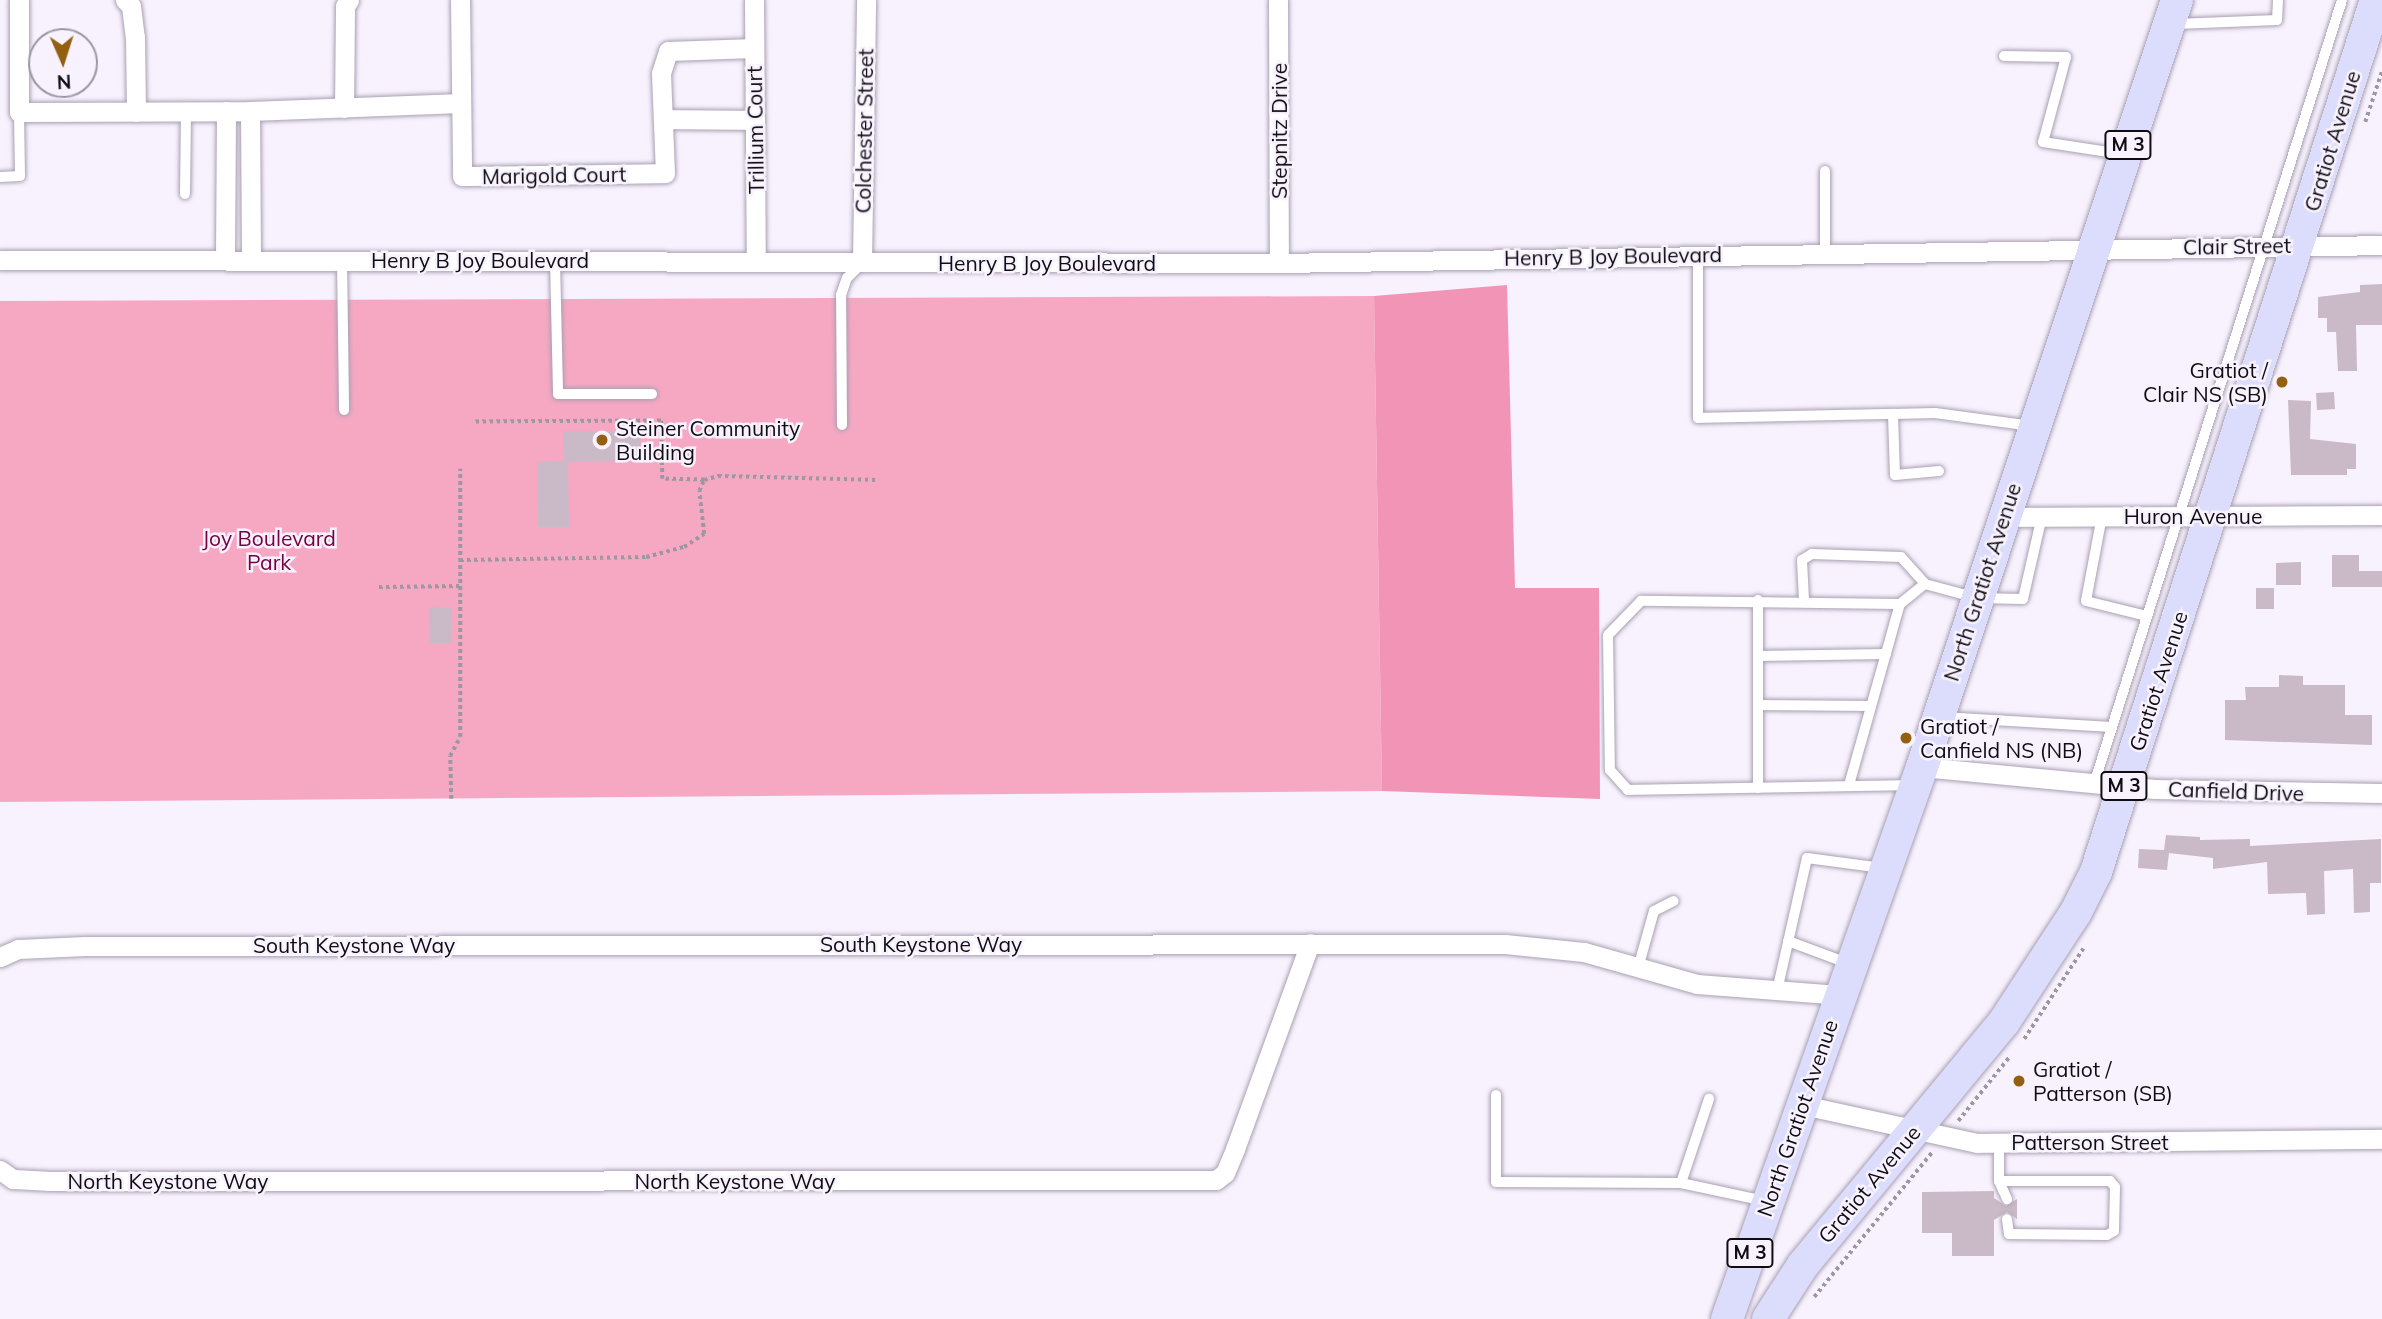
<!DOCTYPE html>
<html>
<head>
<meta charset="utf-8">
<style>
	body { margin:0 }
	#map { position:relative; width:2382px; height:1319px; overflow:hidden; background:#f8f2fe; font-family:Mulish,sans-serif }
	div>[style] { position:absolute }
	.green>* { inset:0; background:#f6a8c3 }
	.forest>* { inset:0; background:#f294b6 }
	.building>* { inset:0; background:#cab9c7 }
	.path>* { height:3.5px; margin-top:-1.75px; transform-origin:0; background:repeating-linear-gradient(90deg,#9c97a1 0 3.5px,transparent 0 7px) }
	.roads { filter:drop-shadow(0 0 2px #a9a0b2) drop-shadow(0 0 2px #a9a0b2) }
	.service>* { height:10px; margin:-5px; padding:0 5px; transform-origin:5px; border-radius:5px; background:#fff }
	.minor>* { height:19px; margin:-9.5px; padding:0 9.5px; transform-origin:9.5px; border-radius:9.5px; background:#fff }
	.primary>* { height:32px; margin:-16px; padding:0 16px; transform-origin:16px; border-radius:16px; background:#dcddfc }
	.dots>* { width:19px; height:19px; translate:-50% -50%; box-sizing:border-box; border:4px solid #f8f2fe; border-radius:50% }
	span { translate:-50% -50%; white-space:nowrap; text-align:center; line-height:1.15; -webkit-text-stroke:5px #f8f2fe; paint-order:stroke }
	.shield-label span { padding:2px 5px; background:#f8f2fe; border:2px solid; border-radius:5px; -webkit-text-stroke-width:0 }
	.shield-label { font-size:19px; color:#0f0c12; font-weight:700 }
	.street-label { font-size:21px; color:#0f0c12 }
	.poi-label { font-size:21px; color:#0f0c12 }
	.right { translate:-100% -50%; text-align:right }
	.left { translate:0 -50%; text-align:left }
	.park-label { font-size:21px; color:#760140 }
	.north { position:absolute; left:28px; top:28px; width:70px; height:70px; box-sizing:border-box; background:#f8f2fe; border:2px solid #9b96a0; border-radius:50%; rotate:177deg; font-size:19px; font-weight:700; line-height:28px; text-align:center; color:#0f0c12 }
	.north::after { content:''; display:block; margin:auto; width:24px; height:32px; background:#936011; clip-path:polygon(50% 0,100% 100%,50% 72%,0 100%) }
</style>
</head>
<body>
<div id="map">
	<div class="green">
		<i style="clip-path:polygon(1374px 296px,1382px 791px,0 802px,0 301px)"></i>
	</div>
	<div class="forest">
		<i style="clip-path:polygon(1507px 285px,1515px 588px,1599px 588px,1600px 799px,1382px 791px,1374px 296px)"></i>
	</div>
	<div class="building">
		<i style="clip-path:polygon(2382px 284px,2382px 325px,2356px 325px,2357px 371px,2338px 371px,2336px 332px,2327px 332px,2327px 318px,2318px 318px,2318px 297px,2360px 292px,2360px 285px)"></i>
		<i style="clip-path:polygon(2334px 392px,2335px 409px,2317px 410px,2316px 393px)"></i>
		<i style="clip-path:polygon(2288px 400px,2311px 401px,2310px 439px,2356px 444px,2356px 469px,2347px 469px,2347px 475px,2291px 475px)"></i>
		<i style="clip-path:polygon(563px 431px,640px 432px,641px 461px,568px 462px,569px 527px,538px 527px,537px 462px,564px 461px)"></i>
		<i style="clip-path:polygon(2332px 555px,2359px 555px,2359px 571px,2382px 571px,2382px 587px,2332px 587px)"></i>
		<i style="clip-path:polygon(2301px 562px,2301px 585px,2276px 585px,2276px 563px)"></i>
		<i style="clip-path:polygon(2256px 588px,2274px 588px,2274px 609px,2256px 609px)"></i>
		<i style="clip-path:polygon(429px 607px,452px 608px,451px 643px,430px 643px)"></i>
		<i style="clip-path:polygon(2279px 675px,2303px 676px,2303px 685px,2345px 685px,2345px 715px,2372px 715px,2372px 745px,2225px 740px,2225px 700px,2246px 700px,2245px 687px,2279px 687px)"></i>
		<i style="clip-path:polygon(2166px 835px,2200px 837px,2200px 840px,2250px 839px,2250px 846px,2381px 839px,2381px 883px,2370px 883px,2370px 912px,2354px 913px,2353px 869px,2324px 871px,2325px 914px,2307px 915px,2306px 893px,2268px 894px,2267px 862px,2213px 869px,2213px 858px,2169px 853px,2167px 870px,2138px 868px,2139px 849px,2164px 850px)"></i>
		<i style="clip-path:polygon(1994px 1191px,1994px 1198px,2006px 1206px,2017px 1199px,2017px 1219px,2007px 1212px,1994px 1220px,1994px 1256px,1952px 1256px,1952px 1233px,1922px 1233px,1922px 1192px)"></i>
	</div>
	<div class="path">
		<i style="left:2365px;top:122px;width:54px;rotate:-71.6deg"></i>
		<i style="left:704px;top:480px;width:15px;rotate:-16deg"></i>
		<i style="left:718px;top:476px;width:161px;rotate:1.4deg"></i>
		<i style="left:460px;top:560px;width:186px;rotate:-0.9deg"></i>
		<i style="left:646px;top:557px;width:39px;rotate:-15deg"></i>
		<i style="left:684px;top:547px;width:24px;rotate:-33deg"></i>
		<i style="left:704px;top:534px;width:43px;rotate:-96.6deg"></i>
		<i style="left:699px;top:491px;width:12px;rotate:-66deg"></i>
		<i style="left:704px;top:480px;width:42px;rotate:-178.6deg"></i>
		<i style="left:662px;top:479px;width:58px;rotate:-91deg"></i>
		<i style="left:661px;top:421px;width:187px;rotate:179.7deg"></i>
		<i style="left:379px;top:587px;width:81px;rotate:-0.7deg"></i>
		<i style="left:451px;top:799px;width:43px;rotate:-91.3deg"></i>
		<i style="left:450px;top:756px;width:21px;rotate:-62deg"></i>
		<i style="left:460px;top:737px;width:268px;rotate:-90deg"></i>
		<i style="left:2024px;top:1039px;width:108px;rotate:-56.8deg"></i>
		<i style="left:1958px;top:1121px;width:83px;rotate:-51.3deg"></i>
		<i style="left:1814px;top:1297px;width:188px;rotate:-50.8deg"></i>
	</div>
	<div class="roads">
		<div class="service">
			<i style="left:2176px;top:24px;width:101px;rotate:-2.3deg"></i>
			<i style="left:2277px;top:20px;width:20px;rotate:-87deg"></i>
			<i style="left:2004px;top:56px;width:62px;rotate:0.9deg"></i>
			<i style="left:2066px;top:57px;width:88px;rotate:105.1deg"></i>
			<i style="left:2043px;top:142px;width:79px;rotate:8.7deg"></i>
			<i style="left:0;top:177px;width:20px;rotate:-3deg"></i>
			<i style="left:20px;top:176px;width:64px;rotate:-90.9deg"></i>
			<i style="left:185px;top:194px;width:82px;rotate:-89.3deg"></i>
			<i style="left:1825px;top:252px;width:81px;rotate:-90deg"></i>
			<i style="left:1698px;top:255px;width:163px;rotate:90deg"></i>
			<i style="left:1698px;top:418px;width:195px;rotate:-1.2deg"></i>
			<i style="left:342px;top:260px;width:150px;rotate:89.2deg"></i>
			<i style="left:555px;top:260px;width:134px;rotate:88.7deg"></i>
			<i style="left:558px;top:394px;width:94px"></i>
			<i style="left:842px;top:425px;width:130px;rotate:-90.4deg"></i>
			<i style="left:841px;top:295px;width:18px;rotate:-71deg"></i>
			<i style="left:847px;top:278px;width:20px;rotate:-45deg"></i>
			<i style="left:1939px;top:471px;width:44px;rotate:174.8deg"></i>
			<i style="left:1895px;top:475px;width:61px;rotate:-91.9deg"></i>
			<i style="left:1893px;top:414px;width:42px;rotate:-1.4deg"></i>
			<i style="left:1935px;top:413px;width:98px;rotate:7.6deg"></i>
			<i style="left:2102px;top:516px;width:86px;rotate:100.7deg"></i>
			<i style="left:2086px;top:601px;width:63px;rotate:13.8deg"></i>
			<i style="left:1804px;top:600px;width:40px;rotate:-92.9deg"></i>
			<i style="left:1802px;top:560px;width:12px;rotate:-31deg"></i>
			<i style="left:1812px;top:554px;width:89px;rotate:1.9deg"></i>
			<i style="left:1901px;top:557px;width:36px;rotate:48deg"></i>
			<i style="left:1925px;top:584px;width:54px;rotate:15.1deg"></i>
			<i style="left:1977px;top:598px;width:46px;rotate:1.2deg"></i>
			<i style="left:2023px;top:599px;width:85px;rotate:-77.1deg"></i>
			<i style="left:1900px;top:604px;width:259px;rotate:-179.3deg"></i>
			<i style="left:1641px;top:601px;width:47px;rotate:134.1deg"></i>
			<i style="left:1608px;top:635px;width:135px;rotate:89.2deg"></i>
			<i style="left:1610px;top:770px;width:27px;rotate:48deg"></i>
			<i style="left:1628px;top:790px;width:284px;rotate:-1deg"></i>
			<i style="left:1758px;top:656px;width:128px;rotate:-0.9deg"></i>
			<i style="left:1758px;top:705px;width:113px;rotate:0.5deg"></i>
			<i style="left:1942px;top:717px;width:170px;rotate:3.4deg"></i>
			<i style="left:2095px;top:781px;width:819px;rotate:-72.45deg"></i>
			<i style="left:1849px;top:785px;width:188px;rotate:-74.3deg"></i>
			<i style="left:1900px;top:604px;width:32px;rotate:-39deg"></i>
			<i style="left:1758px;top:788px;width:188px;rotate:-90deg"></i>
			<i style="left:1788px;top:941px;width:63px;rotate:20.4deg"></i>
			<i style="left:1638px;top:968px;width:59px;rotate:-74.3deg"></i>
			<i style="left:1654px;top:911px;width:22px;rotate:-27deg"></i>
			<i style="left:1777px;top:991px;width:136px;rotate:-77.3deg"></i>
			<i style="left:1807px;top:858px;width:76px;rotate:7.6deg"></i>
			<i style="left:1496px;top:1095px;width:87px;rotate:90deg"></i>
			<i style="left:1496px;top:1182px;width:185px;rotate:0.3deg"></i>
			<i style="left:1681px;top:1183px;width:85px;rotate:12.2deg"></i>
			<i style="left:1999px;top:1142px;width:39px;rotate:90deg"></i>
			<i style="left:1999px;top:1181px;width:20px;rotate:66deg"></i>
			<i style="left:1999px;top:1181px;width:111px"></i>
			<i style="left:2110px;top:1181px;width:8px;rotate:50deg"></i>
			<i style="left:2115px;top:1187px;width:44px;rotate:91.3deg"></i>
			<i style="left:2114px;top:1231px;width:8px;rotate:150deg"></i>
			<i style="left:2107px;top:1235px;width:98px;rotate:-179.4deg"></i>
			<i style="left:2009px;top:1234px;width:15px;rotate:-98deg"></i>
			<i style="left:1681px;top:1183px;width:89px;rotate:-71.6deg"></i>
		</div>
		<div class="minor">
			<i style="left:19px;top:0;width:112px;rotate:90deg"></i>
			<i style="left:19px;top:112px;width:231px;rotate:-0.2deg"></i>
			<i style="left:250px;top:111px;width:211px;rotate:-2.2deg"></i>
			<i style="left:125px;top:0;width:8px;rotate:45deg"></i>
			<i style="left:131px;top:6px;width:31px;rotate:83deg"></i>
			<i style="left:135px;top:37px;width:75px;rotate:89.2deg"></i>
			<i style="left:460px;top:0;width:176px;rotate:89.3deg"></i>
			<i style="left:462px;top:176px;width:203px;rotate:-0.8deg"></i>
			<i style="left:665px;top:173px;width:100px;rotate:-92.3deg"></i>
			<i style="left:661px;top:73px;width:23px;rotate:-72deg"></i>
			<i style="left:668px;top:51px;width:86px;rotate:-2deg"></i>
			<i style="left:754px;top:0;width:261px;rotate:89.6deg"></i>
			<i style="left:1278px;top:0;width:263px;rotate:89.8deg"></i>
			<i style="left:344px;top:108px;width:102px;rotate:-89.4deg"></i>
			<i style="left:345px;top:6px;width:7px;rotate:-56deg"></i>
			<i style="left:250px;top:111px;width:147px;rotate:89.6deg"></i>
			<i style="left:664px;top:119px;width:91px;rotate:0.6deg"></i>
			<i style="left:225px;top:258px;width:147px;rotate:-89.6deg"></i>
			<i style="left:0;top:260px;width:1279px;rotate:0.13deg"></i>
			<i style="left:1279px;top:263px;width:1103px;rotate:-0.93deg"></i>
			<i style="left:862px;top:262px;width:262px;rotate:-89.1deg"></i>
			<i style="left:2004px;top:517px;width:378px;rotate:-0.3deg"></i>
			<i style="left:1922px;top:767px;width:234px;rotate:5.4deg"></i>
			<i style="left:2155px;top:789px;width:227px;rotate:1deg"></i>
			<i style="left:0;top:957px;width:20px;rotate:-24deg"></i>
			<i style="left:18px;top:949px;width:67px;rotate:-2.6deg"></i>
			<i style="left:85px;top:946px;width:1420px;rotate:-0.08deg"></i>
			<i style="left:1505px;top:944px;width:79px;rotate:5.8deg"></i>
			<i style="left:1584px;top:952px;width:117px;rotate:15.8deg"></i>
			<i style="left:1697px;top:984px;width:142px;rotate:4.4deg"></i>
			<i style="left:1803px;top:1105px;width:178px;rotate:12.3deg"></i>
			<i style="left:1977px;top:1143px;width:405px;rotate:-0.6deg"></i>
			<i style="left:0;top:1170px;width:16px;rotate:35deg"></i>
			<i style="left:13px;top:1179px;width:34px;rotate:3deg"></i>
			<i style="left:47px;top:1181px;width:1169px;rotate:-0.05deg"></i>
			<i style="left:1216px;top:1180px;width:11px;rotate:-38deg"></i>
			<i style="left:1225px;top:1173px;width:26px;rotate:-67deg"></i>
			<i style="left:1235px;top:1149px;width:219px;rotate:-70deg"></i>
		</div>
		<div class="primary">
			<i style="left:1727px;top:1319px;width:585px;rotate:-70.54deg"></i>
			<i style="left:1922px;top:767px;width:808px;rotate:-71.61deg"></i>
			<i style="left:1768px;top:1319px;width:64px;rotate:-57.1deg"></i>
			<i style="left:1803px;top:1265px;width:315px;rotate:-50.4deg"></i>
			<i style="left:2004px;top:1022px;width:131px;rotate:-56.8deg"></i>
			<i style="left:2076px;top:912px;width:45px;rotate:-63.4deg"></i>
			<i style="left:2096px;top:872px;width:916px;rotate:-72.2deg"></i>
		</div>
	</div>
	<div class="dots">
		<i style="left:2282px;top:382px;background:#936011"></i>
		<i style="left:602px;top:440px;background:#936011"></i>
		<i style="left:1906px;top:738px;background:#936011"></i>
		<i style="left:2019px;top:1081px;background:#936011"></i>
	</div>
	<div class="shield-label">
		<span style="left:2128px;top:145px">M 3</span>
		<span style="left:2124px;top:786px">M 3</span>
		<span style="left:1750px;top:1253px">M 3</span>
	</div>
	<div class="street-label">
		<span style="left:755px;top:130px;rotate:-91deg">Trillium Court</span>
		<span style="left:864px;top:131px;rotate:-89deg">Colchester Street</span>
		<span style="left:1279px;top:131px;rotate:-90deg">Stepnitz Drive</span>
		<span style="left:2332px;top:141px;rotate:-73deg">Gratiot Avenue</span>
		<span style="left:554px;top:175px;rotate:-1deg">Marigold Court</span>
		<span style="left:2237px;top:246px;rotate:-1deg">Clair Street</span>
		<span style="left:1613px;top:256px;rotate:-1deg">Henry B Joy Boulevard</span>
		<span style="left:480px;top:260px">Henry B Joy Boulevard</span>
		<span style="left:1047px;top:263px">Henry B Joy Boulevard</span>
		<span style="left:2193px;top:516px">Huron Avenue</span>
		<span style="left:1982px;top:582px;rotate:-72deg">North Gratiot Avenue</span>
		<span style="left:2158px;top:681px;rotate:-72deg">Gratiot Avenue</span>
		<span style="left:2236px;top:791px;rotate:2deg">Canfield Drive</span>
		<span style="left:921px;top:944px">South Keystone Way</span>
		<span style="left:354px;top:945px">South Keystone Way</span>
		<span style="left:1797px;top:1118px;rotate:-71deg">North Gratiot Avenue</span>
		<span style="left:2090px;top:1142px">Patterson Street</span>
		<span style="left:168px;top:1181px">North Keystone Way</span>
		<span style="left:735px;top:1181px">North Keystone Way</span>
		<span style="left:1869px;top:1184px;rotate:-50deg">Gratiot Avenue</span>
	</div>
	<div class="poi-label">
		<span class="right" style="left:2268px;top:382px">Gratiot /<br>Clair NS (SB)</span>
		<span class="left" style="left:616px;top:440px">Steiner Community<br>Building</span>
		<span class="left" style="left:1920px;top:738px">Gratiot /<br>Canfield NS (NB)</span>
		<span class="left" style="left:2033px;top:1081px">Gratiot /<br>Patterson (SB)</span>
	</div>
	<div class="park-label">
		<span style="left:269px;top:550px">Joy Boulevard<br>Park</span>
	</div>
	<div class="north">N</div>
</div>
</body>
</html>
